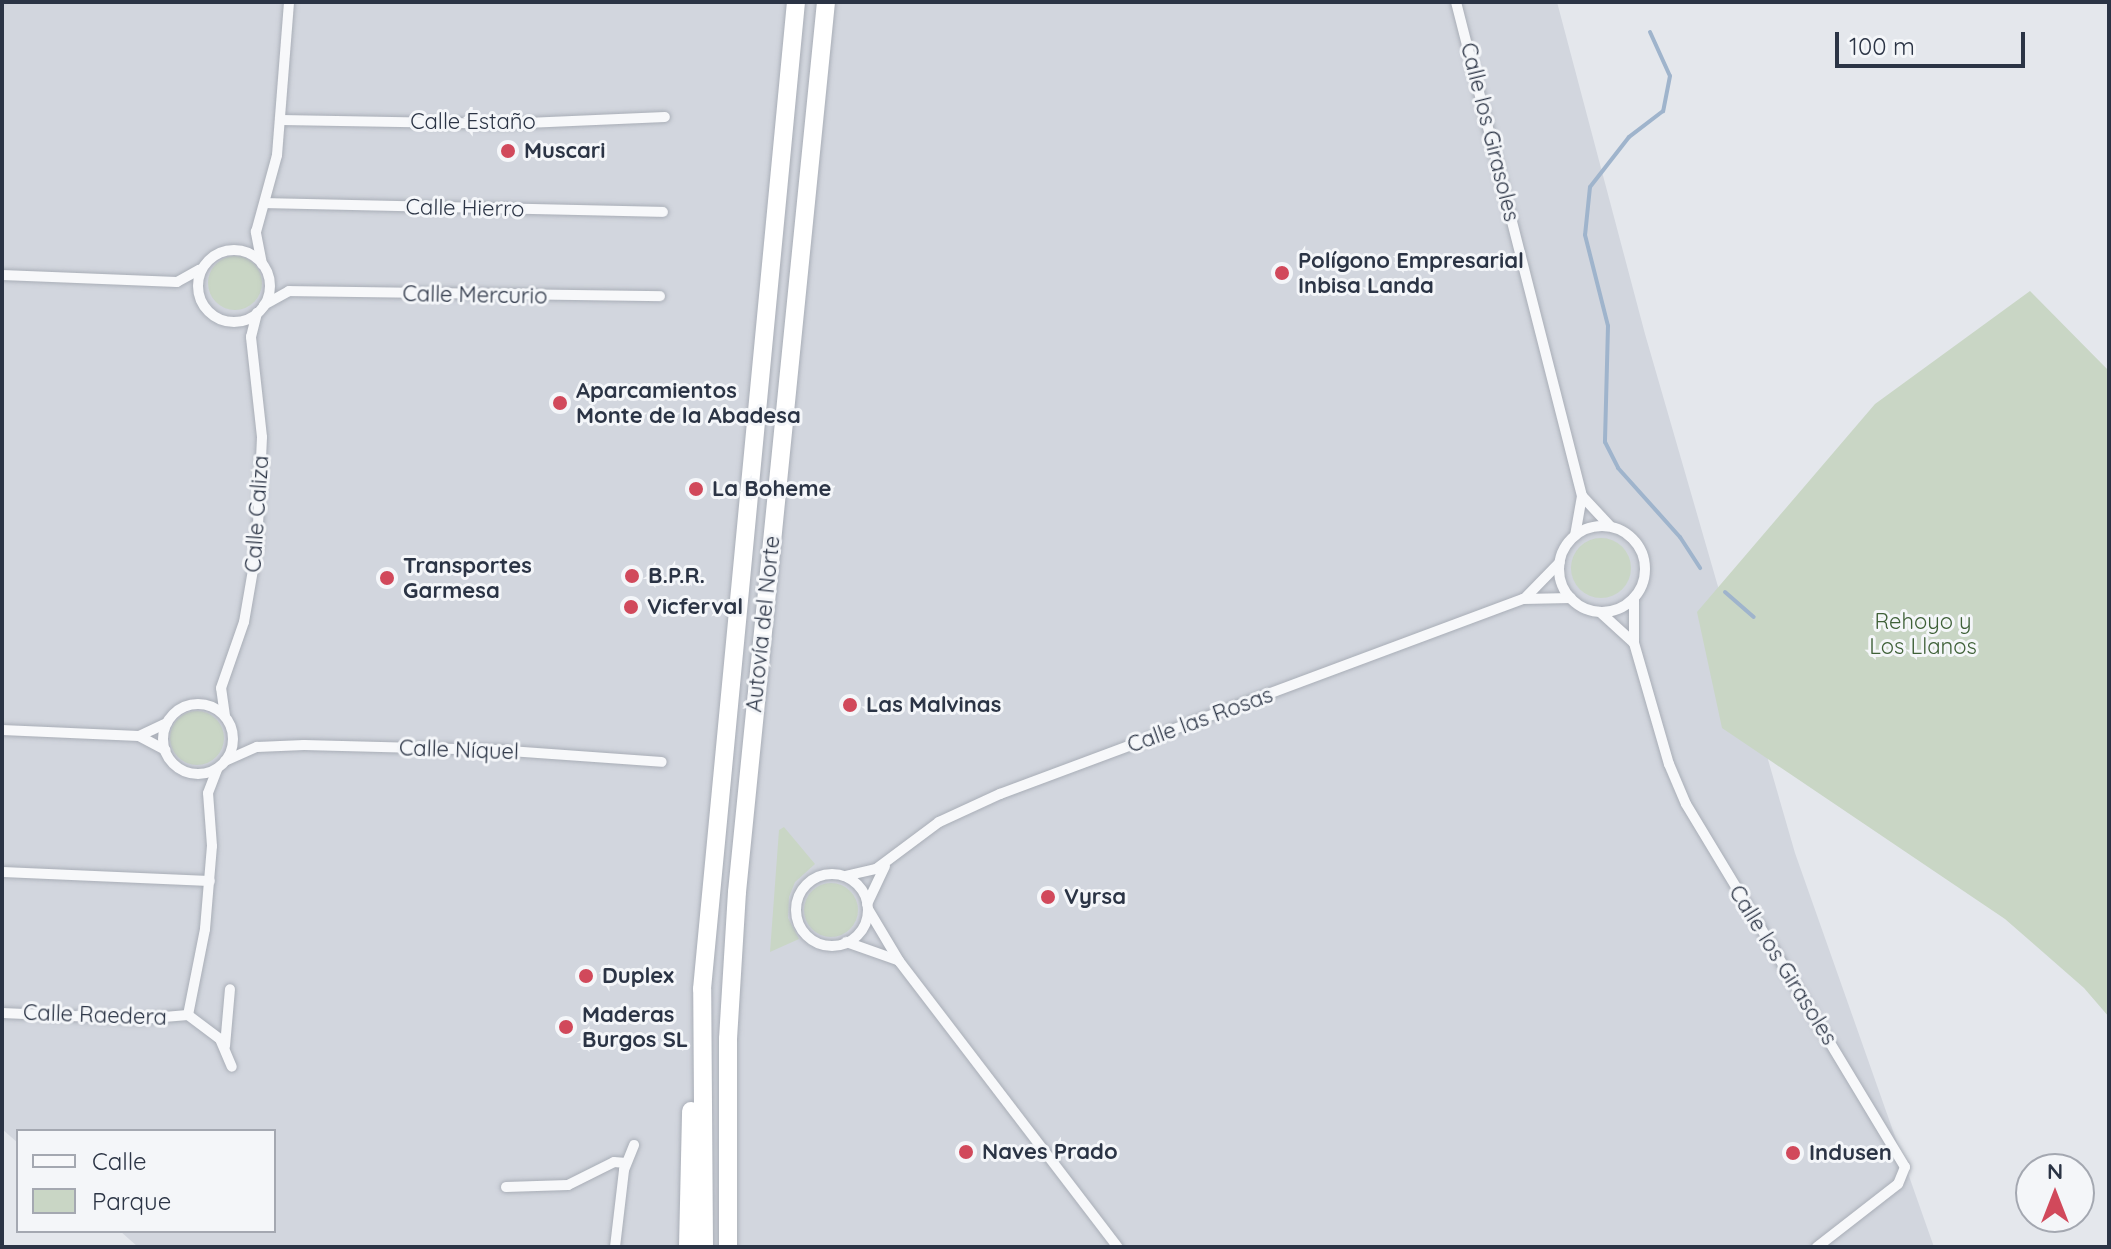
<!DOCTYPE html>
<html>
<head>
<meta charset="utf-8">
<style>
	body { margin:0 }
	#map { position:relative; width:2111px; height:1249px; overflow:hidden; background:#e4e7ec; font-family:Quicksand,sans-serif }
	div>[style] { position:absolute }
	.built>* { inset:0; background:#d2d6de }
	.green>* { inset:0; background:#c9d6c5 }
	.round { border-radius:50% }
	.stream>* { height:4px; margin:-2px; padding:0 2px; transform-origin:2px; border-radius:2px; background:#9fb4cc }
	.roads { filter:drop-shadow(0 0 2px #a9aeb7) drop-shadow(0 0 2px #a9aeb7) }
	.minor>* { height:10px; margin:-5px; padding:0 5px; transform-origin:5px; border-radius:5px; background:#f7f8fa }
	.minor>.ring { margin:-5px; padding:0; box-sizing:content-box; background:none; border:10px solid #f7f8fa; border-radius:50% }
	.motorway>* { height:18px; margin:-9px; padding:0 9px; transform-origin:9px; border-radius:9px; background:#fff }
	.dots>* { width:22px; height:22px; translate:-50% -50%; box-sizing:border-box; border:4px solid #f4f6f9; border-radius:50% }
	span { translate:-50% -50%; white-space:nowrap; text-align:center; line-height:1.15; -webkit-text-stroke:6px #f4f6f9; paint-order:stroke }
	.street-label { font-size:22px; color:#2b3445 }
	.poi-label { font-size:22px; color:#2b3445; font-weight:700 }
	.left { translate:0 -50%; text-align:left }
	.park-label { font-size:22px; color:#3f6138 }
	.frame { position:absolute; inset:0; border:4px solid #2b3445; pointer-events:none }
	.legend { position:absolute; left:16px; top:1129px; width:260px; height:104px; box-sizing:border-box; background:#f4f6f9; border:2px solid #a4a8b1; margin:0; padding:10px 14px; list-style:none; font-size:24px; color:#2b3445 }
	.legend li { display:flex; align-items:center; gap:16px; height:40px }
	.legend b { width:40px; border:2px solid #a4a8b1 }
	.north { position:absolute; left:2015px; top:1153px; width:80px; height:80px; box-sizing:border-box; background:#f4f6f9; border:2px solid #a4a8b1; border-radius:50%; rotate:0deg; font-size:22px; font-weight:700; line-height:32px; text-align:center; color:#2b3445 }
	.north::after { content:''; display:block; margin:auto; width:28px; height:36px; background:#d1495b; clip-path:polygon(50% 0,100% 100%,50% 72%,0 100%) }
	.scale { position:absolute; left:1835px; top:32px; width:190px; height:36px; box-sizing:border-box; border:4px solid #2b3445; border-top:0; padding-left:10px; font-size:24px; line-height:28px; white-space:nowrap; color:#2b3445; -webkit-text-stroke:6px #f4f6f9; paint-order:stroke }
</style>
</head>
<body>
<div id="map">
	<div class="built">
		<i style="clip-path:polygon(2px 2px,1557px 2px,1645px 334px,1795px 853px,1934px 1247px,138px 1247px,120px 1231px,274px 1231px,274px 1131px,18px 1131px,18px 1143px,2px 1129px)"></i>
	</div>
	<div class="green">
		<i class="round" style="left:208px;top:256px;width:54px;height:54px"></i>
		<i style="clip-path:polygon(2030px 291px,2109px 371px,2109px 1017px,2084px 988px,2005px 919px,1722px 728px,1697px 612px,1875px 404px)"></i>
		<i class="round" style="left:1571px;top:538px;width:60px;height:60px"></i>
		<i class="round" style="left:170px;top:711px;width:54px;height:54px"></i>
		<i style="clip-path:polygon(784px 827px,815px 864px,795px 882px,789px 897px,788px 918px,799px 939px,770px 952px,779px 830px)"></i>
		<i class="round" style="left:804px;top:883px;width:54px;height:54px"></i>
	</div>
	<div class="stream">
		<i style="left:1650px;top:32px;width:48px;rotate:65.6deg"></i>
		<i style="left:1670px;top:76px;width:36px;rotate:101deg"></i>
		<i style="left:1663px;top:111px;width:43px;rotate:142.6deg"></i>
		<i style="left:1629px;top:137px;width:63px;rotate:128deg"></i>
		<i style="left:1590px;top:187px;width:48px;rotate:95.9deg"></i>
		<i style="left:1585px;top:235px;width:94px;rotate:75.8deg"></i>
		<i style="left:1608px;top:326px;width:116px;rotate:91.5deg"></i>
		<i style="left:1605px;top:442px;width:29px;rotate:63deg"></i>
		<i style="left:1618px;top:468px;width:93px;rotate:48.1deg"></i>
		<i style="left:1680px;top:537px;width:37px;rotate:57deg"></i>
		<i style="left:1725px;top:592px;width:38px;rotate:41deg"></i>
	</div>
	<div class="roads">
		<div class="minor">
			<i style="left:1456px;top:2px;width:510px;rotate:75.69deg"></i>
			<i style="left:1582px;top:496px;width:40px;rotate:100deg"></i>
			<i style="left:281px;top:120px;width:222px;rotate:1deg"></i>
			<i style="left:503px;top:124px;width:162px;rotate:-2.5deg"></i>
			<i style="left:267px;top:203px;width:396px;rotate:1.3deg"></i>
			<i class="ring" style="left:198px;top:250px;width:62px;height:62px"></i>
			<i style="left:262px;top:264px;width:33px;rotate:-101deg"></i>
			<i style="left:256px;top:232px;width:80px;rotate:-74.7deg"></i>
			<i style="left:277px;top:155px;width:153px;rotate:-85.5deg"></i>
			<i style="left:2px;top:275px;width:175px;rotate:2.3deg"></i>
			<i style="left:177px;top:282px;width:26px;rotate:-29deg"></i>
			<i style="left:264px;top:305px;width:29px;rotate:-29deg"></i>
			<i style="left:289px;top:291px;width:371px;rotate:0.8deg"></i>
			<i style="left:1582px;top:496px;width:41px;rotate:47deg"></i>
			<i class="ring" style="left:1559px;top:526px;width:76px;height:76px"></i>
			<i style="left:1525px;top:598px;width:50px;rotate:-45.8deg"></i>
			<i style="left:1634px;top:598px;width:45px;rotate:90deg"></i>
			<i style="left:1634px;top:643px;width:126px;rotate:73.9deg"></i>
			<i style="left:1669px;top:764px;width:43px;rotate:67deg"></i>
			<i style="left:1686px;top:804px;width:424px;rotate:58.9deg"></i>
			<i style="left:1905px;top:1167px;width:18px;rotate:112deg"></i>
			<i style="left:1898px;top:1184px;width:103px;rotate:142.1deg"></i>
			<i style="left:1600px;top:612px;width:46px;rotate:42.4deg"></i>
			<i class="ring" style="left:163px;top:704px;width:60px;height:60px"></i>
			<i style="left:225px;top:716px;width:28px;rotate:-98deg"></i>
			<i style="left:221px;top:688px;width:70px;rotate:-70.8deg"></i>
			<i style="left:244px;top:622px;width:76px;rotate:-80.2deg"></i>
			<i style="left:257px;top:547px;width:110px;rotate:-87.4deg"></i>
			<i style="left:262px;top:437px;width:101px;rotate:-96.3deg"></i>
			<i style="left:251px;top:337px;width:25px;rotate:-76deg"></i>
			<i style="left:2px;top:730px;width:137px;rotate:2.5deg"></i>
			<i style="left:139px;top:736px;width:30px;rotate:28deg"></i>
			<i style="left:139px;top:736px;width:31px;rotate:-25deg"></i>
			<i style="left:225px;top:761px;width:35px;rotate:-24deg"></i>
			<i style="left:257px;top:747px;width:47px;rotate:-2.4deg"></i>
			<i style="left:304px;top:745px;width:192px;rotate:1.5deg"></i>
			<i style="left:496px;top:750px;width:166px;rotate:4.1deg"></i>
			<i style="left:2px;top:872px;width:208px;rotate:2.5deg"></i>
			<i class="ring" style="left:796px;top:874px;width:62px;height:62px"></i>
			<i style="left:845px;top:876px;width:32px;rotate:-13deg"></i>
			<i style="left:876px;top:869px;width:79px;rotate:-36.7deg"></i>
			<i style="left:939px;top:822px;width:67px;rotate:-24.7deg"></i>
			<i style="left:1000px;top:794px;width:558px;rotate:-20.45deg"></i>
			<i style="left:1523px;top:599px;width:48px;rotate:-1.2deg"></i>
			<i style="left:867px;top:904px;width:42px;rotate:-64.7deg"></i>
			<i style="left:868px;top:909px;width:61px;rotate:59.2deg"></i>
			<i style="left:899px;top:961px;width:360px;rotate:52.6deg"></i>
			<i style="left:846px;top:942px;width:54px;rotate:19.4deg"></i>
			<i style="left:2px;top:1013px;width:138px;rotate:2.5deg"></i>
			<i style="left:140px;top:1019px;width:48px;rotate:-4.8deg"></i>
			<i style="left:188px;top:1015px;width:88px;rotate:-78.8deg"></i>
			<i style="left:205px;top:929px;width:83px;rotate:-85.2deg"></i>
			<i style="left:212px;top:846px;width:53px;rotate:-94.3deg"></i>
			<i style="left:208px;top:793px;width:26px;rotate:-69deg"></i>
			<i style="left:188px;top:1015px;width:40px;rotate:37deg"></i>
			<i style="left:220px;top:1039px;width:30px;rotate:67deg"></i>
			<i style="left:225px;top:1046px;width:57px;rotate:-85deg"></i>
			<i style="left:506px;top:1187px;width:62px;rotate:-1.8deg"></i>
			<i style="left:568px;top:1185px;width:51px;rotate:-26.6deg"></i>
			<i style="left:614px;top:1162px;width:12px;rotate:5deg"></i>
			<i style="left:615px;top:1247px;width:78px;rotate:-83.3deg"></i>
			<i style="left:624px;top:1170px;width:27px;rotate:-68deg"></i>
		</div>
		<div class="motorway">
			<i style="left:688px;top:1247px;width:136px;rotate:-88.7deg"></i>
			<i style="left:704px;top:1247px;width:258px;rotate:-90.4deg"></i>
			<i style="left:702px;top:989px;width:991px;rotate:-84.56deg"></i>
			<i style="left:728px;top:1247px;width:208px;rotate:-90deg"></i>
			<i style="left:728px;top:1039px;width:147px;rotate:-86.5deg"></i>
			<i style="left:737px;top:892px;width:894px;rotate:-84.29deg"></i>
		</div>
	</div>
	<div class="dots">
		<i style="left:508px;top:151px;background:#d1495b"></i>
		<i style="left:1282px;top:273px;background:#d1495b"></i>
		<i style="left:560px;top:403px;background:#d1495b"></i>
		<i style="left:696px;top:489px;background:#d1495b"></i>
		<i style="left:632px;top:576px;background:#d1495b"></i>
		<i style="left:387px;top:578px;background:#d1495b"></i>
		<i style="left:631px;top:607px;background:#d1495b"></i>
		<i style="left:850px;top:705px;background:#d1495b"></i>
		<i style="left:1048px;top:897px;background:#d1495b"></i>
		<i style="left:586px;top:976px;background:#d1495b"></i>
		<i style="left:566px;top:1027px;background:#d1495b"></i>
		<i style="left:966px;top:1152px;background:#d1495b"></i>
		<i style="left:1793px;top:1153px;background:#d1495b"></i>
	</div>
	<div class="street-label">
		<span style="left:473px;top:122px">Calle Estaño</span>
		<span style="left:1490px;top:132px;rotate:76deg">Calle los Girasoles</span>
		<span style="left:465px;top:208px;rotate:1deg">Calle Hierro</span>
		<span style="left:475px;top:295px;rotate:1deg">Calle Mercurio</span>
		<span style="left:257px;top:514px;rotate:-86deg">Calle Caliza</span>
		<span style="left:763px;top:624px;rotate:-84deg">Autovía del Norte</span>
		<span style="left:1200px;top:720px;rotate:-20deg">Calle las Rosas</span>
		<span style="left:459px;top:750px;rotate:2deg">Calle Níquel</span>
		<span style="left:1783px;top:965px;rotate:58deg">Calle los Girasoles</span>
		<span style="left:95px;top:1015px;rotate:2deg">Calle Raedera</span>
	</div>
	<div class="poi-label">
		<span class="left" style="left:524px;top:151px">Muscari</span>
		<span class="left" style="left:1298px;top:273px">Polígono Empresarial<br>Inbisa Landa</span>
		<span class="left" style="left:576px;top:403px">Aparcamientos<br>Monte de la Abadesa</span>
		<span class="left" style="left:712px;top:489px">La Boheme</span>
		<span class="left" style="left:403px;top:578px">Transportes<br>Garmesa</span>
		<span class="left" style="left:648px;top:576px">B.P.R.</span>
		<span class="left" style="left:647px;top:607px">Vicferval</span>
		<span class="left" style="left:866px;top:705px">Las Malvinas</span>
		<span class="left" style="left:1064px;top:897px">Vyrsa</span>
		<span class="left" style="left:602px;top:976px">Duplex</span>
		<span class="left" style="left:582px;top:1027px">Maderas<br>Burgos SL</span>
		<span class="left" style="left:982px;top:1152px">Naves Prado</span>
		<span class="left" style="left:1809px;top:1153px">Indusen</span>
	</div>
	<div class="park-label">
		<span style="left:1923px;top:634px">Rehoyo y<br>Los Llanos</span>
	</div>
	<div class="frame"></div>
	<ul class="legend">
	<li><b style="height:10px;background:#f7f8fa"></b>Calle</li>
	<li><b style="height:22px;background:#c9d6c5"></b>Parque</li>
	</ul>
	<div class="north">N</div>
	<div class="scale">100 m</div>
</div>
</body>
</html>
